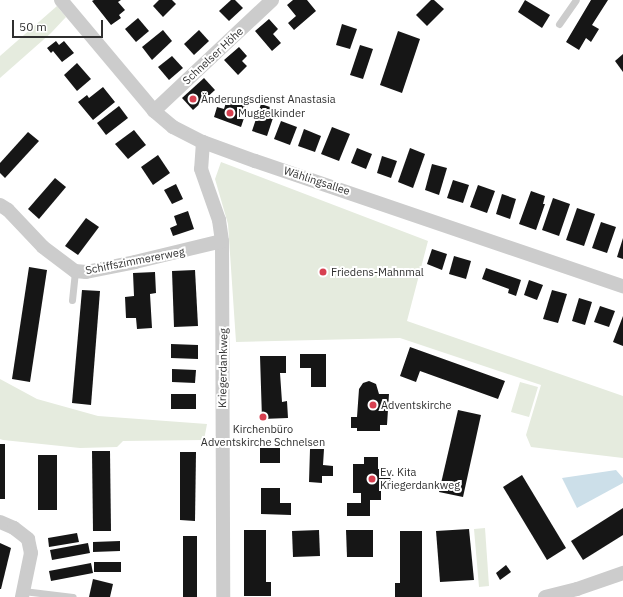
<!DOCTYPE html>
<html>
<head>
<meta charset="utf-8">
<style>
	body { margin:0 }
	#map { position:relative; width:623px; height:597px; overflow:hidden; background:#fff; font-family:"IBM Plex Sans",sans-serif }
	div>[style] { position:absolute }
	.green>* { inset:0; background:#e5ebde }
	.water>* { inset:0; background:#ccdfe9 }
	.building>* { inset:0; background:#161616 }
	.lane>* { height:7px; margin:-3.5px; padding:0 3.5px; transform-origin:3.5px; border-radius:3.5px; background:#ccc }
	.street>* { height:14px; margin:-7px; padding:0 7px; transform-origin:7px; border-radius:7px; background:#ccc }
	.dots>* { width:11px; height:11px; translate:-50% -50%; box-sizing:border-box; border:2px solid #fff; border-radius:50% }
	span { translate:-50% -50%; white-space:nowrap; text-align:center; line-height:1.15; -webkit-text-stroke:4px #fff; paint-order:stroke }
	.street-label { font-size:11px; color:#2f2f2f }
	.poi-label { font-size:11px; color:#2f2f2f }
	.left { translate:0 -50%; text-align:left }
	.scale { position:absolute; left:12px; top:20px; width:91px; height:18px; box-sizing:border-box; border:2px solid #2f2f2f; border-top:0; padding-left:5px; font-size:12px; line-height:14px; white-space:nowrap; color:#2f2f2f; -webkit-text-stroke:3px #fff; paint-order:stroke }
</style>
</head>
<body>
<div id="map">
	<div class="green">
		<i style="clip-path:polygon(57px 6px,66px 17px,51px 33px,0 78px,0 56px)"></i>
		<i style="clip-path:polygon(221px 162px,428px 241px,407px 321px,623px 396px,623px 458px,531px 447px,526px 435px,541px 385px,400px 338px,236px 342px,228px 224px,215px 179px)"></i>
		<i style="clip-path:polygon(0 379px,37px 399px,98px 416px,207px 424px,204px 440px,123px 441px,117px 447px,80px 448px,3px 440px,0 439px)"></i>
		<i style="clip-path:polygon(520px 382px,538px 387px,529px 417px,511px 412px)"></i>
		<i style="clip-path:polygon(485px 528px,489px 586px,479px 587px,474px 529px)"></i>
	</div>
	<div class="water">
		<i style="clip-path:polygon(616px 470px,623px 478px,623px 483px,577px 508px,562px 478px)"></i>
	</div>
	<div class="building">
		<i style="clip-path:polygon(94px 0,121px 0,118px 2px,125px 10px,119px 15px,121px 18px,111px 25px,92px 1px)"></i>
		<i style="clip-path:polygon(159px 0,172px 0,176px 4px,163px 17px,153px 6px)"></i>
		<i style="clip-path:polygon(231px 0,235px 0,243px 8px,229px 21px,219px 11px)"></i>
		<i style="clip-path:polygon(293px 0,307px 0,316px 11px,294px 30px,288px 23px,296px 16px,287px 5px)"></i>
		<i style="clip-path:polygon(431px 0,434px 0,444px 9px,427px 26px,416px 15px)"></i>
		<i style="clip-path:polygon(525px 0,550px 15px,542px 28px,518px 12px)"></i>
		<i style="clip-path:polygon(591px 0,608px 0,592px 25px,599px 29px,591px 42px,586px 38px,579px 50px,566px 42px)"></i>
		<i style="clip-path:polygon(138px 18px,149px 31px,136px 42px,125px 29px)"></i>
		<i style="clip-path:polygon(269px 19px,278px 29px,273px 34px,281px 43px,272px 51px,255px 31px)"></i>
		<i style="clip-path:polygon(342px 24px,357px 29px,350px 49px,336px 45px)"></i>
		<i style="clip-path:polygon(163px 30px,172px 41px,152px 60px,142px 47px)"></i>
		<i style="clip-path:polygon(199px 30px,209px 41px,194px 55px,184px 44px)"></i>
		<i style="clip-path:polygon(398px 31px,420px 39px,402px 93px,380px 85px)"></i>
		<i style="clip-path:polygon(56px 41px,59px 45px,64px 41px,74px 53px,62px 62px,53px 51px,51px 53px,47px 48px)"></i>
		<i style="clip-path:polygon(360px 45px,373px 49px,363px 79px,350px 75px)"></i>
		<i style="clip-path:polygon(239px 47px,247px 56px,242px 61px,247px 66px,238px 75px,224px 60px)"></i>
		<i style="clip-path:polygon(623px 54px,623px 72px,615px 61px)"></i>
		<i style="clip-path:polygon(172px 56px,183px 68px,169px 80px,158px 67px)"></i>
		<i style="clip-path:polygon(77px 63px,91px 79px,77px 91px,64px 75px)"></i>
		<i style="clip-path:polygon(204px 78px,215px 90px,193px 110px,182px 98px)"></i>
		<i style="clip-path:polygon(103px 87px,115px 102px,93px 120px,78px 102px,87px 95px,89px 98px)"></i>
		<i style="clip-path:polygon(228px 96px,249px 103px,241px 127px,214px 117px,217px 107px,224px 109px)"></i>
		<i style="clip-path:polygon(261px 104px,276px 109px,267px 136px,252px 131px)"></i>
		<i style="clip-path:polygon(119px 106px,128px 118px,106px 135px,97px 123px)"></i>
		<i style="clip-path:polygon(281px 121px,297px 127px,290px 145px,274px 139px)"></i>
		<i style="clip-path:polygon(332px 127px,350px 134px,339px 161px,321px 154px)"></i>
		<i style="clip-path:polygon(304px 129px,321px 136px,315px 152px,298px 146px)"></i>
		<i style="clip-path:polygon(134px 130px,146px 145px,128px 159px,115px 144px)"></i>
		<i style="clip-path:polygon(28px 132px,39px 141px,5px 178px,0 173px,0 163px)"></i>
		<i style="clip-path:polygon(357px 148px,372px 154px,366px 169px,351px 163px)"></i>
		<i style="clip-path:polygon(410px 148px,425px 154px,413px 188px,398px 182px)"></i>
		<i style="clip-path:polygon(158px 155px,170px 173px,153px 185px,141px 167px)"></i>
		<i style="clip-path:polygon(382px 156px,397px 161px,391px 178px,377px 173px)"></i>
		<i style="clip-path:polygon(432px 164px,447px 168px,439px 195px,425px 190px)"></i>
		<i style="clip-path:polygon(55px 178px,66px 187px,39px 219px,28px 209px)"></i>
		<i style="clip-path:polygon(453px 180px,469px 185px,463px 203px,447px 198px)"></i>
		<i style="clip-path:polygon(176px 184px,183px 199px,172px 204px,164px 190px)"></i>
		<i style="clip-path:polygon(478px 185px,495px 191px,487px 213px,470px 207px)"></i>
		<i style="clip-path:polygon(531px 191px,545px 196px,543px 204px,545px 204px,536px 230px,519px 224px)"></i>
		<i style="clip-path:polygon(502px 194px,516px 199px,510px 219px,496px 214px)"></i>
		<i style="clip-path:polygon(553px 198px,570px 204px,559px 236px,542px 230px)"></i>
		<i style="clip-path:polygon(577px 208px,595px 214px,584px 246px,566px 240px)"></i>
		<i style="clip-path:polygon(188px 211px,194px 229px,173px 236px,170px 228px,177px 225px,174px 216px)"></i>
		<i style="clip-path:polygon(86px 218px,99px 227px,78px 255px,65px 246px)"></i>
		<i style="clip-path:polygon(601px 222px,616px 227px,607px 253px,592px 248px)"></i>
		<i style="clip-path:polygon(623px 238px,623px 259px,617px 257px)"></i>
		<i style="clip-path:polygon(432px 249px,447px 254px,442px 270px,427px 264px)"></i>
		<i style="clip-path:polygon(454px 256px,471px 261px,466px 279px,449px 274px)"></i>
		<i style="clip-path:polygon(29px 267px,47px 270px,30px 382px,12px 379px)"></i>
		<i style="clip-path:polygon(486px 268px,521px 280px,516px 296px,508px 293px,509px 289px,482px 279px)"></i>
		<i style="clip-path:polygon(195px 270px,198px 326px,174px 327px,172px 271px)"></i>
		<i style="clip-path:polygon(155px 272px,156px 293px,150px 294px,152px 328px,137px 329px,136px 318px,126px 318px,125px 297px,134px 296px,133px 273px)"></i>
		<i style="clip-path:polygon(529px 280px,543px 285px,537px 300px,524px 295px)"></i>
		<i style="clip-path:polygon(82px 290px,100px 291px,91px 405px,72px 403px)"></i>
		<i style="clip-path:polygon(552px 290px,567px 294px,558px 323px,543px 319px)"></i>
		<i style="clip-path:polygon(579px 298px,592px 302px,585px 325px,572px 321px)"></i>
		<i style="clip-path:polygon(600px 306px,615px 311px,609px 327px,594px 322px)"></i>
		<i style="clip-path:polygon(623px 316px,623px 346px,613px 342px)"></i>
		<i style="clip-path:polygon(171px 344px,198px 345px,198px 359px,171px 358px)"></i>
		<i style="clip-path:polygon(410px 347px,505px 381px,498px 399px,420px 371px,416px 382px,400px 376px)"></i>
		<i style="clip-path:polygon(300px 354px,326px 354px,326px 387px,311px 387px,311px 368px,300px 368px)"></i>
		<i style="clip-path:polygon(260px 356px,286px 356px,286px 373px,280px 373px,282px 402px,287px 401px,288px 418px,262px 419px)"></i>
		<i style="clip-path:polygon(172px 369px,196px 370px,195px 383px,172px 382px)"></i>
		<i style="clip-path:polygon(369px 381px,376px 384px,379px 394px,389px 394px,387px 425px,380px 425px,380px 431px,357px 431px,357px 428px,351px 428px,351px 417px,357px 417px,359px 389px,363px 383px)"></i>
		<i style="clip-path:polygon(171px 394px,196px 394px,196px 409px,171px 409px)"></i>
		<i style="clip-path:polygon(458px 410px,481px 415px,463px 497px,439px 492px)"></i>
		<i style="clip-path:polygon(0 444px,5px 444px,5px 499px,0 499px)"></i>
		<i style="clip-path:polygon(260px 448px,280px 448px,280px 463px,260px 463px)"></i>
		<i style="clip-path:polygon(310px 449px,324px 449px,323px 465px,333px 466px,333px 476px,322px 476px,322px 483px,309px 482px)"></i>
		<i style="clip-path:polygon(92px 451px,110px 451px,111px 531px,93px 531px)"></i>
		<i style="clip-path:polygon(180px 452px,196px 452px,195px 521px,180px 520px)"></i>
		<i style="clip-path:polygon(38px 455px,57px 455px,57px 510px,38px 510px)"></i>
		<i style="clip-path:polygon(364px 457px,378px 457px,378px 469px,390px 469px,391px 489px,381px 489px,381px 500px,370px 500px,370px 516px,347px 516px,347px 503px,361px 503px,361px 493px,353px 493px,353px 464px,364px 464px)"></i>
		<i style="clip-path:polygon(522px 475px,566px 548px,547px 560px,503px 487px)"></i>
		<i style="clip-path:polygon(261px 488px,280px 488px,280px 503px,291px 503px,291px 515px,261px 514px)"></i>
		<i style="clip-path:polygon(623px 508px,623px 535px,583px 560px,571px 541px)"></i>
		<i style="clip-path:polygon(469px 529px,474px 580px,440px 582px,436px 531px)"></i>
		<i style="clip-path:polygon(244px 530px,266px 530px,266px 582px,271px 582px,271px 596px,244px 596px)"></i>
		<i style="clip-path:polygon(319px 530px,320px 556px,293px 557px,292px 531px)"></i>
		<i style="clip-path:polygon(346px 530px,373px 530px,373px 557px,347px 557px)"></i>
		<i style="clip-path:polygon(400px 531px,422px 531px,422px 597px,395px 597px,395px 583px,400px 583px)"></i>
		<i style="clip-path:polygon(77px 533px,79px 542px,49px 547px,48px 538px)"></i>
		<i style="clip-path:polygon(183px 536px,197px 536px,197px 597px,183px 597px)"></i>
		<i style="clip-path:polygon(120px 541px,120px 551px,93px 552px,93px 542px)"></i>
		<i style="clip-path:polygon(0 543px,11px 548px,1px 589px,0 589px)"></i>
		<i style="clip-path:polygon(88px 543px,90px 553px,52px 560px,50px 550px)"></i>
		<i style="clip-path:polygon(94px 562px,121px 562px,121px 572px,94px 572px)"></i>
		<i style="clip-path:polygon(91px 563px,93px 573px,51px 581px,49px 571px)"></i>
		<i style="clip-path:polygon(506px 565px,511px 572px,500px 580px,496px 573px)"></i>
		<i style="clip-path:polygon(93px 579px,113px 584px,110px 597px,89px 597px)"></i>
	</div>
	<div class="lane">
		<i style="left:559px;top:24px;width:29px;rotate:-55deg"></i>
		<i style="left:72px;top:300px;width:29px;rotate:-84deg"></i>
		<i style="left:23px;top:591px;width:50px;rotate:6.8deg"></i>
	</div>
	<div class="street">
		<i style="left:61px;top:0;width:145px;rotate:50deg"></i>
		<i style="left:154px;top:111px;width:25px;rotate:40deg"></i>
		<i style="left:173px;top:127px;width:34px;rotate:27deg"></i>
		<i style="left:203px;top:142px;width:55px;rotate:20.1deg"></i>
		<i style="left:255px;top:161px;width:389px;rotate:18.8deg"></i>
		<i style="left:154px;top:111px;width:162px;rotate:-43.2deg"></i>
		<i style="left:203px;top:142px;width:27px;rotate:94deg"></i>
		<i style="left:201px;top:169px;width:54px;rotate:70.6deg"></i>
		<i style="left:219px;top:220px;width:21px;rotate:82deg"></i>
		<i style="left:222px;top:241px;width:356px;rotate:89.8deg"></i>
		<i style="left:0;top:205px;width:9px;rotate:32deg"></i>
		<i style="left:8px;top:210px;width:51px;rotate:46.6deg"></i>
		<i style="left:43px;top:247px;width:40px;rotate:37deg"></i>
		<i style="left:75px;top:271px;width:11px;rotate:5deg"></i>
		<i style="left:86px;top:272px;width:50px;rotate:-11.5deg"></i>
		<i style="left:135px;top:262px;width:89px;rotate:-13.6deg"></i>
		<i style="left:0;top:522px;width:15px;rotate:23deg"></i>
		<i style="left:14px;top:528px;width:18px;rotate:38deg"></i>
		<i style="left:28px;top:539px;width:14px;rotate:78deg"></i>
		<i style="left:31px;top:553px;width:45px;rotate:101.6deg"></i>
		<i style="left:545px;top:597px;width:33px;rotate:-14deg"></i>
		<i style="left:577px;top:589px;width:49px;rotate:-19.2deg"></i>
	</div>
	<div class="dots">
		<i style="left:193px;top:99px;background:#d74050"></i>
		<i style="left:230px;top:113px;background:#d74050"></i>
		<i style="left:323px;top:272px;background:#d74050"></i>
		<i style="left:373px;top:405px;background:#d74050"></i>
		<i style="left:263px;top:417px;background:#d74050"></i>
		<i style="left:372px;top:479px;background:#d74050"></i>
	</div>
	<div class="street-label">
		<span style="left:213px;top:56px;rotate:-43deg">Schnelser Höhe</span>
		<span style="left:317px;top:181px;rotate:18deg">Wählingsallee</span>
		<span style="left:135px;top:261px;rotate:-11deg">Schiffszimmererweg</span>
		<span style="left:223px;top:368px;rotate:-89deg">Kriegerdankweg</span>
	</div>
	<div class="poi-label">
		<span class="left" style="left:201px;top:99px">Änderungsdienst Anastasia</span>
		<span class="left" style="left:238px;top:113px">Muggelkinder</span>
		<span class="left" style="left:331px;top:272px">Friedens-Mahnmal</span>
		<span class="left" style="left:381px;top:405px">Adventskirche</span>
		<span style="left:263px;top:436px">Kirchenbüro<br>Adventskirche Schnelsen</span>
		<span class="left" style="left:380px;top:479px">Ev. Kita<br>Kriegerdankweg</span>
	</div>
	<div class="scale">50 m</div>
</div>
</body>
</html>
